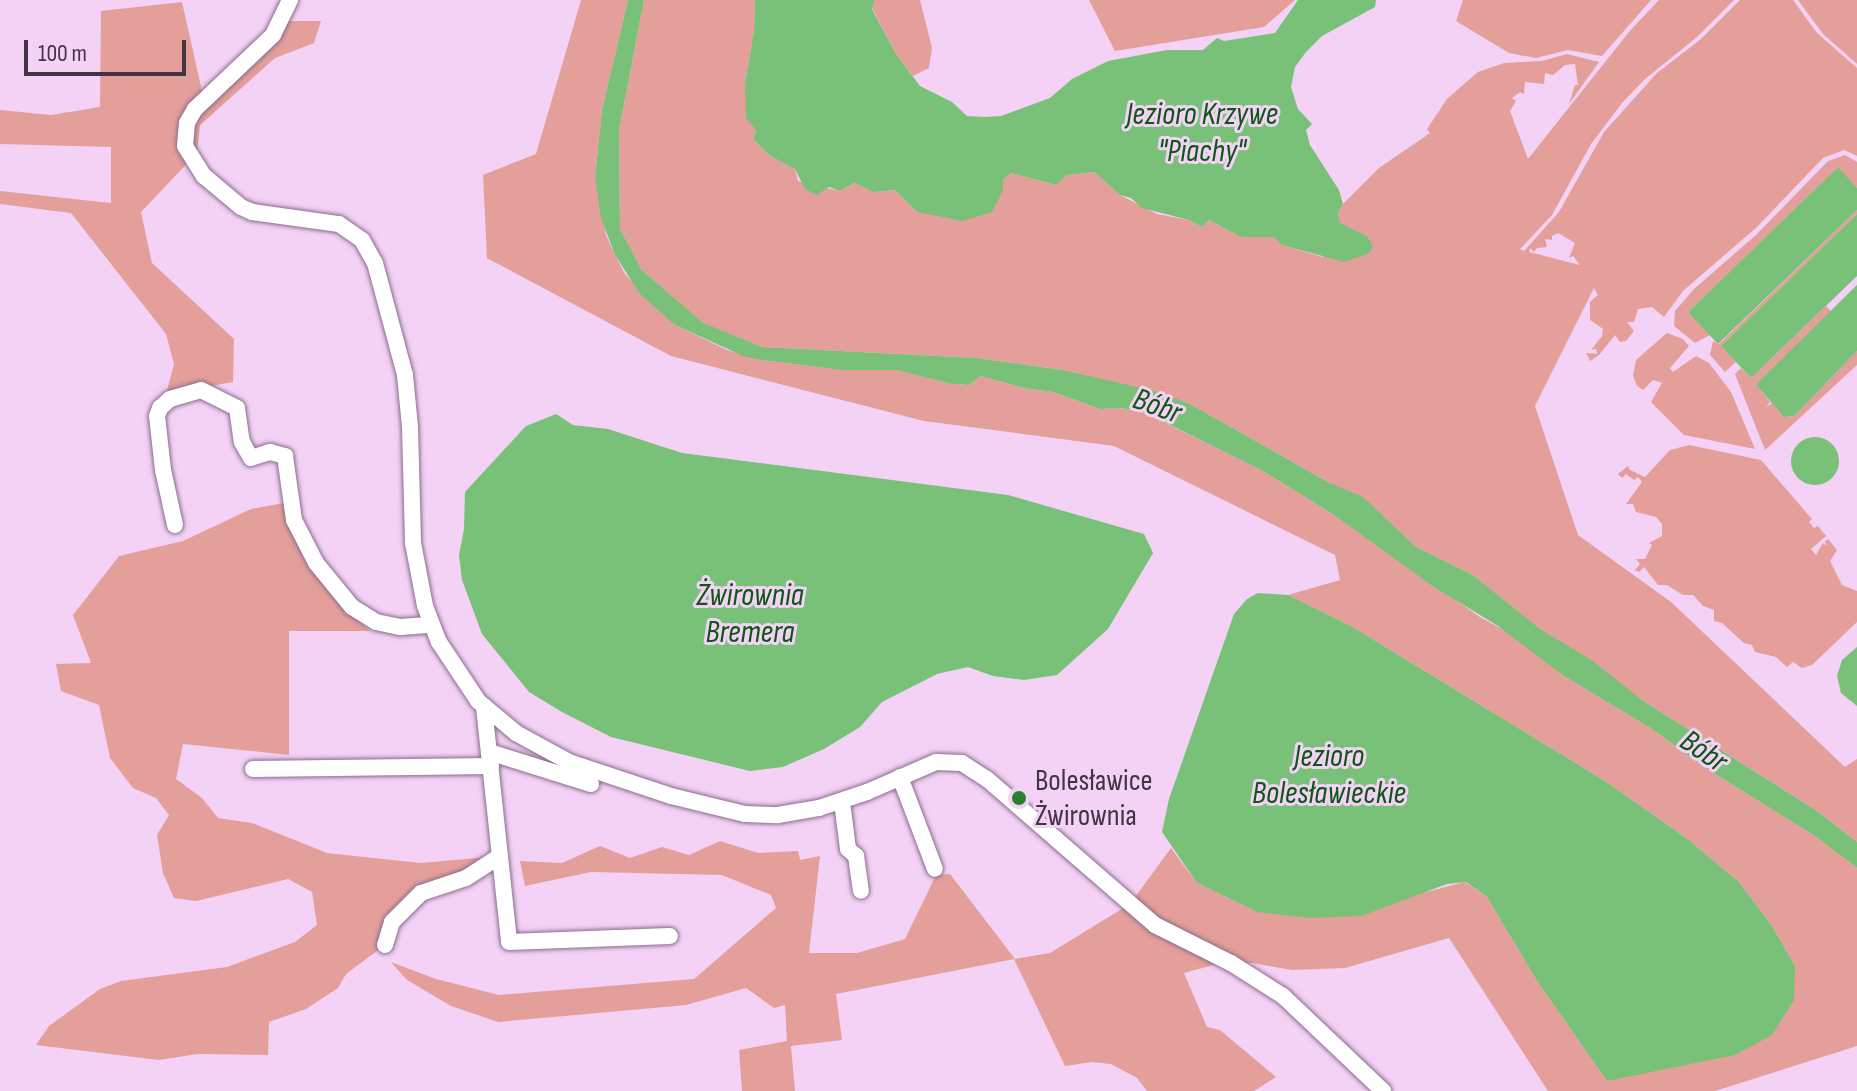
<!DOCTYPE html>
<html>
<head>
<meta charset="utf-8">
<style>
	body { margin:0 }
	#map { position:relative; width:1857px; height:1091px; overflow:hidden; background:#f3d2f6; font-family:"Sofia Sans Condensed",sans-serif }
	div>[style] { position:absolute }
	.green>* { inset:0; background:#e49f9a }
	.water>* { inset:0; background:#79c078 }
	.round { border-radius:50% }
	.roads { filter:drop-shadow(0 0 2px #8b6d8d) drop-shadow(0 0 2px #8b6d8d) }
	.minor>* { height:16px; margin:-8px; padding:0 8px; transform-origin:8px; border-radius:8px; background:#fff }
	.dots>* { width:22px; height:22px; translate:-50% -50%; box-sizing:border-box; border:4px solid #f3d2f6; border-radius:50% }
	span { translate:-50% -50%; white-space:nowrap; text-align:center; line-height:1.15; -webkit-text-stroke:6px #f3d2f6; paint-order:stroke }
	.poi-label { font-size:30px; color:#423443 }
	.left { translate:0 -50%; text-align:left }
	.water-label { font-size:32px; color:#0c5813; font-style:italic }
	.scale { position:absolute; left:24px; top:40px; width:162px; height:36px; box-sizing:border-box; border:4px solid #423443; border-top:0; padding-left:10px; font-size:24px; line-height:28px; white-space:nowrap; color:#423443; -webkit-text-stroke:6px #f3d2f6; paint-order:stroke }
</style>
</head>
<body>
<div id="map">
	<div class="green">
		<i style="clip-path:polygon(581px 0,628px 0,602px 110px,595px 177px,606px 235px,615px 255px,625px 274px,675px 325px,727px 350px,762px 360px,844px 370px,897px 370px,952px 384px,969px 385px,981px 376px,1024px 388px,1053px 392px,1100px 409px,1121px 408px,1145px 413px,1263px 471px,1334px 515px,1480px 617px,1513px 635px,1564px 676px,1652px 729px,1701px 765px,1815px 836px,1857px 868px,1857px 1046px,1715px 1091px,1548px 1091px,1449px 938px,1345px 968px,1292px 970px,1252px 963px,1217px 964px,1184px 973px,1207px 1027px,1220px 1030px,1276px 1077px,1254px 1091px,1147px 1091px,1137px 1078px,1111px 1064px,1092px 1062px,1065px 1066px,1014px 959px,836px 994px,842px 1040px,791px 1046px,795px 1091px,742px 1091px,739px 1050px,787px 1041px,785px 1005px,774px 1008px,746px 988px,686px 1005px,498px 1022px,451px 1006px,407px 980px,391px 962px,436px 979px,499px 995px,694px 979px,776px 908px,771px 895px,722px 875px,591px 872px,525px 886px,520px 861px,562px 863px,600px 846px,630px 858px,662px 847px,689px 855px,720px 841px,758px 853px,798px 851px,800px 860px,820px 856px,809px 953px,857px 953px,905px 939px,936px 875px,950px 874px,1015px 959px,1050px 953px,1130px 904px,1171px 848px,1197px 883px,1257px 912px,1422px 893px,1465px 882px,1487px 897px,1537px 981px,1607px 1081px,1795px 966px,1772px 926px,1739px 882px,1689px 840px,1605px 781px,1351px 626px,1288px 595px,1340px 580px,1335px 555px,1114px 446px,924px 421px,671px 356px,487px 258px,483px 175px,536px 154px)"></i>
		<i style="clip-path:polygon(evenodd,644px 0,755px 0,754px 31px,745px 83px,756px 130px,753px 139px,770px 156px,795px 169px,798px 181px,839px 191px,855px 183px,873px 192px,895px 190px,917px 212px,1003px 180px,1011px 173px,1056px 185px,1067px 175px,1094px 172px,1120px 195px,1157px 214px,1189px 220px,1202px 227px,1209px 220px,1241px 237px,1274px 237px,1282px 245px,1323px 257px,1367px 236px,1340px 224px,1338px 213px,1343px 204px,1379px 168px,1430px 133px,1427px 129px,1447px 99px,1478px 72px,1504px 63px,1542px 61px,1567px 54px,1599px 62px,1569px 104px,1575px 85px,1578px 85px,1575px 64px,1565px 65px,1553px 75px,1545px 73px,1544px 84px,1525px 82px,1524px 94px,1520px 92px,1512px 98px,1516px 101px,1510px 111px,1528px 159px,1629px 32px,1659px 0,1734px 0,1697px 37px,1645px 79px,1622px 103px,1591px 144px,1552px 215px,1520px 249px,1524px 251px,1559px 212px,1604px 132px,1657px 73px,1701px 39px,1740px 0,1793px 0,1817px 33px,1857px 68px,1857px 156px,1844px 150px,1823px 158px,1757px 227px,1683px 291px,1664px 317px,1652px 307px,1638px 309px,1634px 322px,1627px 322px,1634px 331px,1626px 341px,1620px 342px,1615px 335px,1599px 355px,1590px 361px,1586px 353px,1597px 354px,1596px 349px,1591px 350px,1602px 336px,1603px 329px,1590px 320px,1590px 302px,1598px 295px,1594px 288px,1535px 406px,1578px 535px,1671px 602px,1845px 767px,1857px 759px,1857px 842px,1817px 811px,1642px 700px,1539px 629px,1473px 575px,1416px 547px,1363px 498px,1328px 482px,1190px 404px,1159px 393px,1063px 370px,977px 358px,762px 347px,703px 324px,640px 268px,620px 229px,619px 130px,644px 0,1558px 233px,1575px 243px,1569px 258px,1573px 256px,1580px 265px,1529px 252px,1530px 248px,1534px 252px,1537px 248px,1547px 247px,1545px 239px,1552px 240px,1552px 236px,1558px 233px)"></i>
		<i style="clip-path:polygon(874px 0,920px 0,932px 48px,929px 68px,913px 76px,896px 54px,872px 8px)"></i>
		<i style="clip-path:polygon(1089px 0,1295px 0,1264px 27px,1115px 51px)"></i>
		<i style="clip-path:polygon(1463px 0,1651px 0,1602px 56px,1568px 50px,1536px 58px,1509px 53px,1456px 21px)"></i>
		<i style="clip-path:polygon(1798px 0,1857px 0,1857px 64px,1823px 34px)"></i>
		<i style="clip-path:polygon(182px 2px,202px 91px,281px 21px,321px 21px,314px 43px,275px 58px,200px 125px,197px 153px,141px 212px,152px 263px,234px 339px,233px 382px,166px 394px,174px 364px,166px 334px,71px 213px,0 204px,0 191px,111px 203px,111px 147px,0 144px,0 110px,51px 115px,100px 107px,101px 11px)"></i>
		<i style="clip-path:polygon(1845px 155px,1857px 162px,1857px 188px,1837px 168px,1688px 312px,1710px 335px,1695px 343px,1674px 326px,1675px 311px,1694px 289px,1756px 235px,1828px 161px)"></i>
		<i style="clip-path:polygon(1857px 210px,1857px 214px,1721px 346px,1736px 362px,1725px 372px,1710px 355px,1713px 341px,1719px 344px)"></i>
		<i style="clip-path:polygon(1826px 306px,1831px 311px,1758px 382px,1757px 386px,1770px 402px,1766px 407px,1772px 403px,1784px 417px,1794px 416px,1857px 351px,1857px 365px,1765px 450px,1735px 374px,1741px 368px,1751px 378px)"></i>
		<i style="clip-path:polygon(1667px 333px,1683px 339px,1689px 346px,1670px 368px,1673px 372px,1696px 356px,1709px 363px,1731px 392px,1755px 449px,1684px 435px,1651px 402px,1662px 383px,1653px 380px,1643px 390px,1637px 386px,1633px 376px,1636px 360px)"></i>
		<i style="clip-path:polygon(1689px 445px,1761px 460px,1812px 519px,1809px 522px,1814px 528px,1818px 526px,1826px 536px,1811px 549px,1816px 555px,1823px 543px,1827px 546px,1825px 542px,1828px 539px,1837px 550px,1830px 561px,1842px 585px,1857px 591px,1857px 622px,1812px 665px,1802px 668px,1793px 662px,1787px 667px,1776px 657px,1755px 652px,1752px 645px,1744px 643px,1722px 623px,1714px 621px,1714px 610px,1703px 606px,1693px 595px,1683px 595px,1667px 585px,1658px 585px,1644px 567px,1639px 572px,1635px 570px,1640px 564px,1636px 559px,1645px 559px,1652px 545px,1649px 543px,1662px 536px,1662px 524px,1656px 517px,1636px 512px,1633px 504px,1626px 504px,1642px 482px,1638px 477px,1634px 480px,1626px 474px,1622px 478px,1618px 474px,1628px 466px,1630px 470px,1645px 477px,1670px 450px)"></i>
		<i style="clip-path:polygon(289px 502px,349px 612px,370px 631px,289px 631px,289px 755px,183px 744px,176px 779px,202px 798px,218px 818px,252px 823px,327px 853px,421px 863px,500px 856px,421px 893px,385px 945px,346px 974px,338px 988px,306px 1009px,269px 1022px,268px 1055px,197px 1054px,159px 1060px,36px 1045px,49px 1026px,100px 989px,121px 981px,227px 967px,295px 942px,317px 925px,312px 892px,288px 879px,196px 901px,174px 898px,163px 873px,157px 835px,169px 815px,156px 798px,133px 788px,110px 758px,99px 705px,61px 691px,56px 664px,91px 663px,73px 615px,119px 556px,183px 541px,251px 509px)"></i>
	</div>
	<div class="water">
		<i style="clip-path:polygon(628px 0,644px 0,619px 130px,620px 229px,641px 269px,703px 323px,762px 347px,977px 358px,1063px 370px,1159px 392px,1190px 404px,1328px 482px,1363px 497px,1416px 547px,1473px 575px,1540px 629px,1590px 659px,1642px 700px,1817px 811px,1857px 842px,1857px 868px,1815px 836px,1701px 765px,1652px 729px,1564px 676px,1498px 626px,1434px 587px,1334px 515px,1263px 471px,1146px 413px,1121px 408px,1100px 409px,1053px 392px,1024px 388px,981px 376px,969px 385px,952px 384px,896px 370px,842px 370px,762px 360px,743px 356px,675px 325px,640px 294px,615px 255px,601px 218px,595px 177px,602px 110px)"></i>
		<i style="clip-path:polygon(755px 0,874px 0,872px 9px,896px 54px,920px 86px,952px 102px,967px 116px,986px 117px,1001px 116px,1050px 98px,1072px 79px,1108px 61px,1167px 50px,1203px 50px,1217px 38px,1224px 41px,1275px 33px,1298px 0,1376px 0,1375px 7px,1322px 36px,1306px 52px,1295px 67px,1291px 87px,1298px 109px,1312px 124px,1306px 130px,1310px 145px,1339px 190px,1343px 204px,1338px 213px,1340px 223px,1367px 236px,1373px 246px,1369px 253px,1344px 262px,1282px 245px,1274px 237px,1241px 237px,1209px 220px,1202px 227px,1189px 220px,1142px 208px,1131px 198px,1120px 195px,1094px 172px,1067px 175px,1056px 185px,1011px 173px,1003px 180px,1003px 190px,992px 212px,963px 221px,917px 212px,895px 190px,873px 192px,855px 183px,839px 191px,829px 187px,817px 195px,805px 189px,795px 169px,770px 156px,753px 139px,756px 130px,746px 118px,745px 83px,754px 31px)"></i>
		<i style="clip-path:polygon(1838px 167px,1857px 188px,1857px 210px,1718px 344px,1688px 312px)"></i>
		<i style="clip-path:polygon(1857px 214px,1857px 276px,1751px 378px,1721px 346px)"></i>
		<i style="clip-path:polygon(1857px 285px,1857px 351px,1794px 416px,1784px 417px,1757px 386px,1758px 382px)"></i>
		<i style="clip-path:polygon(556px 414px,573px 425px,608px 429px,682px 453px,1008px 495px,1144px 534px,1153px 553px,1108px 629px,1057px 675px,1024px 680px,993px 676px,968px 667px,937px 674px,882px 702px,860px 727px,824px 749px,783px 767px,750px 771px,611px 737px,562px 712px,529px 692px,482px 634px,462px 580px,459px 555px,464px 529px,465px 492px,526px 426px)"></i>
		<i class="round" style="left:1791px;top:437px;width:48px;height:48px"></i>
		<i style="clip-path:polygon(1258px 593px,1288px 595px,1351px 626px,1605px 781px,1689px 840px,1739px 882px,1772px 926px,1795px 966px,1794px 1000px,1772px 1035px,1735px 1055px,1607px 1081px,1537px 981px,1487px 897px,1466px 882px,1447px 884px,1361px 916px,1311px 918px,1257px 912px,1197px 883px,1162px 832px,1169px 799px,1234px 614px,1247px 599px)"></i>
		<i style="clip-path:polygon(1857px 647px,1857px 706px,1841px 693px,1837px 676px,1842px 660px)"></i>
	</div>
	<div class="roads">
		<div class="minor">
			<i style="left:290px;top:0;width:39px;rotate:116deg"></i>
			<i style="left:273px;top:35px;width:108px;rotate:136.5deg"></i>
			<i style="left:195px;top:109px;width:16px;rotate:120deg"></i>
			<i style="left:187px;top:123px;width:23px;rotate:95deg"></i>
			<i style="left:185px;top:146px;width:36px;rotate:58deg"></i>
			<i style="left:204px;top:176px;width:48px;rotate:40deg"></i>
			<i style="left:241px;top:207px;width:12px;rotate:24deg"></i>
			<i style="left:252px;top:212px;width:88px;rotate:7.9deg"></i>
			<i style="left:339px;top:224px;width:28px;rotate:35deg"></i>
			<i style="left:362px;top:240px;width:26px;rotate:61deg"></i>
			<i style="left:375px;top:263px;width:116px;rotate:75deg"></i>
			<i style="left:405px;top:375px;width:52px;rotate:84.5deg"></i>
			<i style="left:410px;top:427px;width:116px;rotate:88.5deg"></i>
			<i style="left:413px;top:543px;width:64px;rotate:79.2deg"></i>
			<i style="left:425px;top:606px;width:39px;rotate:69deg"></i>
			<i style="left:439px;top:642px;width:71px;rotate:56.5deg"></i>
			<i style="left:478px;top:701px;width:50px;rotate:40.1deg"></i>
			<i style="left:516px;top:733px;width:60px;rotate:28.7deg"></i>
			<i style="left:569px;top:762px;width:108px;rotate:18.4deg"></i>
			<i style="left:671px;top:796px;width:76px;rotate:13.7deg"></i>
			<i style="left:745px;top:814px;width:33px;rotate:2deg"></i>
			<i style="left:778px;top:815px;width:42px;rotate:-9.7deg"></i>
			<i style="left:819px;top:808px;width:51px;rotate:-18.4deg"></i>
			<i style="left:867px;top:792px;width:75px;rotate:-23.5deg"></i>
			<i style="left:936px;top:762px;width:26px;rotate:2deg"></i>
			<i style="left:962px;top:763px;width:30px;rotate:33deg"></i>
			<i style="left:987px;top:779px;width:223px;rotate:41deg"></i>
			<i style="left:1155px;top:925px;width:85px;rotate:26.6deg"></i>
			<i style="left:1231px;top:963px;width:62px;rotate:32.4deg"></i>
			<i style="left:1283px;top:996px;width:138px;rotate:43.5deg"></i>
			<i style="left:175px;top:525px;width:56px;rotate:-102.3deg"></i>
			<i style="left:163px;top:470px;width:54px;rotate:-96.3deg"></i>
			<i style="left:157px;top:416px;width:9px;rotate:-69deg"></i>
			<i style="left:160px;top:408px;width:13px;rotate:-42deg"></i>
			<i style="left:170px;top:399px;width:32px;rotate:-16deg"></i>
			<i style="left:201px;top:390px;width:40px;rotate:26.6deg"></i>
			<i style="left:237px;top:408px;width:34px;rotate:82deg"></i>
			<i style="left:242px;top:442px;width:18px;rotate:61deg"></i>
			<i style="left:251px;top:458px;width:20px;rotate:-18deg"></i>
			<i style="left:270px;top:452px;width:16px;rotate:15deg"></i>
			<i style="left:285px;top:456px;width:65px;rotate:82deg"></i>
			<i style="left:294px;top:520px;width:48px;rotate:62.9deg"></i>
			<i style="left:316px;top:563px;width:57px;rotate:50.7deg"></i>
			<i style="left:352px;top:607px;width:28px;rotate:32deg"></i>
			<i style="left:376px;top:622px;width:25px;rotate:12deg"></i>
			<i style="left:400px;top:627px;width:31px;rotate:-4deg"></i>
			<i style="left:484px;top:707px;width:236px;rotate:83.9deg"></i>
			<i style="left:509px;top:942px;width:161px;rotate:-2.1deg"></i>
			<i style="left:489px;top:752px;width:107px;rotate:17.4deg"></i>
			<i style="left:253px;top:769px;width:238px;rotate:-0.7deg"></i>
			<i style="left:900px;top:777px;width:98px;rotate:69.2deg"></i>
			<i style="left:842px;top:802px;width:47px;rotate:82.7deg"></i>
			<i style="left:848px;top:849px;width:11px;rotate:41deg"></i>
			<i style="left:856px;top:856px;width:35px;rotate:82deg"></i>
			<i style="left:385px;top:945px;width:24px;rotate:-73deg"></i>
			<i style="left:392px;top:922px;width:41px;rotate:-45deg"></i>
			<i style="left:421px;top:893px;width:47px;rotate:-18.4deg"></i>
			<i style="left:466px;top:878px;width:40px;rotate:-32.9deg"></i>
		</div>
	</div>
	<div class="dots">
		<i style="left:1019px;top:798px;background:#2a802e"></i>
	</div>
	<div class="poi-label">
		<span class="left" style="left:1035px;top:798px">Bolesławice<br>Żwirownia</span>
	</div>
	<div class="water-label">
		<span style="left:1202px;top:134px">Jezioro Krzywe<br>"Piachy"</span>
		<span style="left:1157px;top:407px;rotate:20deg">Bóbr</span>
		<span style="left:750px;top:615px">Żwirownia<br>Bremera</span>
		<span style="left:1703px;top:752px;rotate:34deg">Bóbr</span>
		<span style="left:1329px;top:776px">Jezioro<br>Bolesławieckie</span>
	</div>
	<div class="scale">100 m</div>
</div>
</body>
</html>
